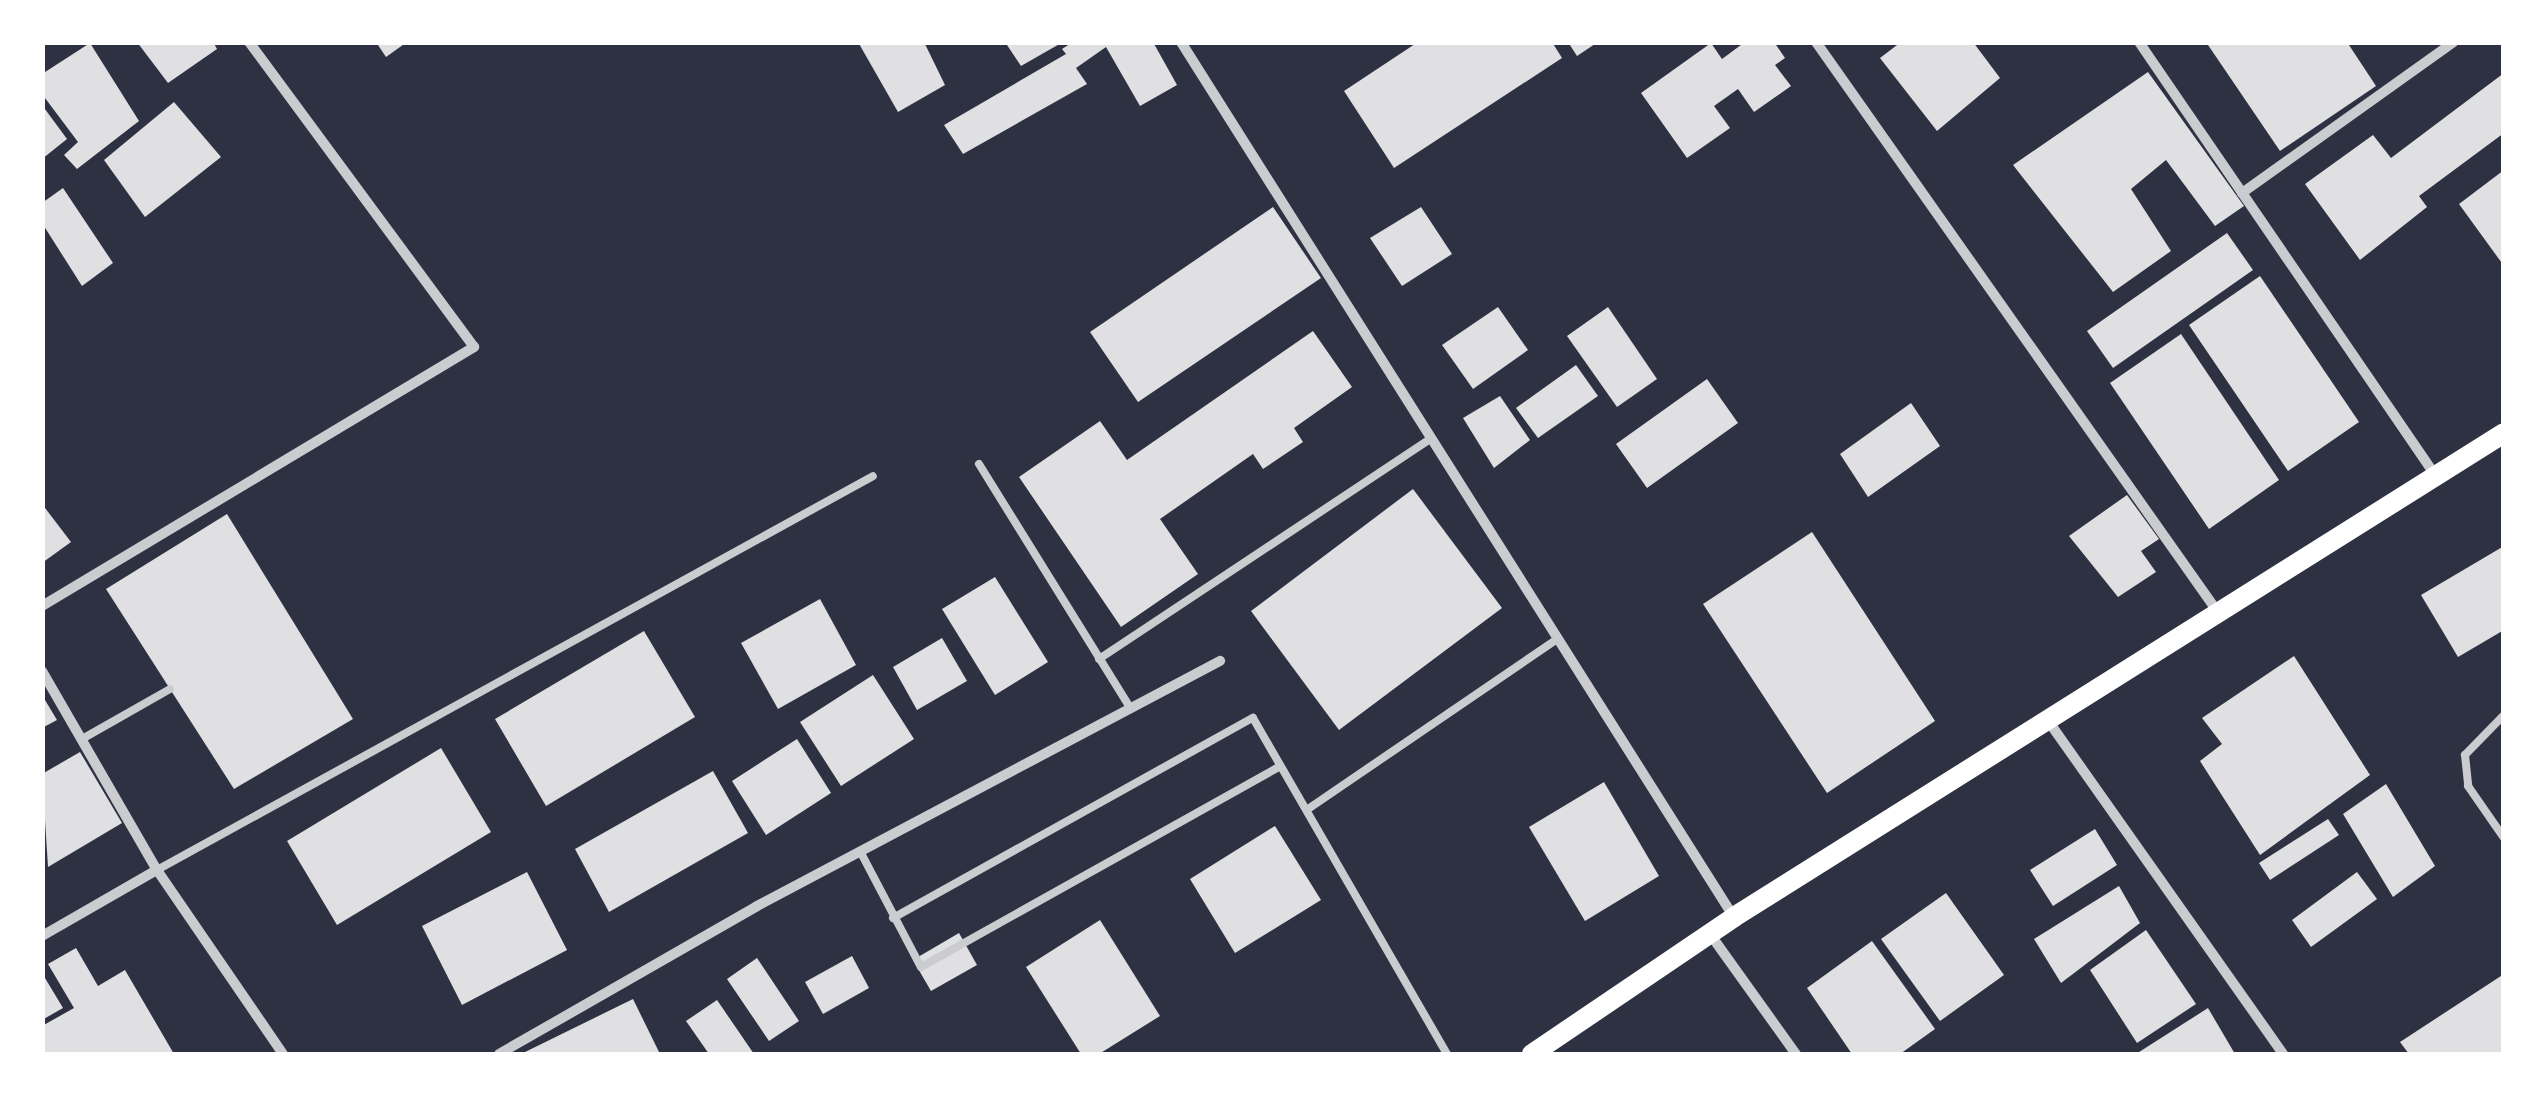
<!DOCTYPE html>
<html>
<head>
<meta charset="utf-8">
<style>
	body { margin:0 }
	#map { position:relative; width:2546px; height:1097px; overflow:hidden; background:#2d3142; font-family:"PT Sans Narrow",sans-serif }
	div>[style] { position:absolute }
	.building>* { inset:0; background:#e0e0e3 }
	.service>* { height:8px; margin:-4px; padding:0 4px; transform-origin:4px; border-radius:4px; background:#caccd0 }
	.minor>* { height:10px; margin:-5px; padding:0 5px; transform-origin:5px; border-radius:5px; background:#caccd0 }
	.secondary>* { height:20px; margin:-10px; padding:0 10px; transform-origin:10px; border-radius:10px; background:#fff }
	span { translate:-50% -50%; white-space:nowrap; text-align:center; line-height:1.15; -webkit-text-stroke:8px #fff; paint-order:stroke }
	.frame { position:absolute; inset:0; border:45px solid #fff; pointer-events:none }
</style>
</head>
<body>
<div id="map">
	<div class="building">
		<i style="clip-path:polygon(137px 42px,213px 42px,217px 49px,168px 83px)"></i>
		<i style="clip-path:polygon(376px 42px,407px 42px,386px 57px)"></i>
		<i style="clip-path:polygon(858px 42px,924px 42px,945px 85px,898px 112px)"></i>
		<i style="clip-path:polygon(1005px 42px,1063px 42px,1021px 66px)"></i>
		<i style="clip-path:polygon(1073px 42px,1153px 42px,1177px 85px,1140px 106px,1106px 47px,1076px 68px,1087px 84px,963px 154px,944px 125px,1066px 54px,1062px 49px)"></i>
		<i style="clip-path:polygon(1418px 42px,1552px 42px,1562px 58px,1394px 168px,1344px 91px)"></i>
		<i style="clip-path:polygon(1568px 42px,1598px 42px,1577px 56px)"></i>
		<i style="clip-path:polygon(1745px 42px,1774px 42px,1785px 58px,1775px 65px,1791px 86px,1754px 112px,1738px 89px,1714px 106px,1730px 128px,1687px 158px,1641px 93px,1711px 43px,1722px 59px)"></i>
		<i style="clip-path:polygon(1901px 42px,1973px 42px,2000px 78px,1937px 131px,1880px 58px)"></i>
		<i style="clip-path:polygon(2206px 42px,2347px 42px,2376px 86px,2280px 151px)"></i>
		<i style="clip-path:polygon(90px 43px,139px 121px,77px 169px,64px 155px,78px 142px,42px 94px,42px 74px)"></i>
		<i style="clip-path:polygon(2148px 72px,2244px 206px,2215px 226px,2166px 160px,2131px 189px,2171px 251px,2113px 292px,2013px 165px)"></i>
		<i style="clip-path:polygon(2504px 73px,2504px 133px,2419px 196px,2427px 207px,2360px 260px,2305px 184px,2373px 135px,2391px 158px)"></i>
		<i style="clip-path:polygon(174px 102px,221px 157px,145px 217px,104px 160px)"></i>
		<i style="clip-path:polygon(42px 105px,67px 139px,42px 159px)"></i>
		<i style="clip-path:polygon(2504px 170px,2504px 266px,2459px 204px)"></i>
		<i style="clip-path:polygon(63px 188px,113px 263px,82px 286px,42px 223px,42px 203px)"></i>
		<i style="clip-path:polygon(1273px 207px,1321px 278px,1138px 402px,1090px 332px)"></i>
		<i style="clip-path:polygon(1421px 207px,1452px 254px,1402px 286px,1370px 238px)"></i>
		<i style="clip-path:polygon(2227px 233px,2253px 270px,2113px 368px,2087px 331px)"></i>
		<i style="clip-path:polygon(2260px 276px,2359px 422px,2288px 471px,2189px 325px)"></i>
		<i style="clip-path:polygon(1498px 307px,1528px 350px,1473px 389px,1442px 345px)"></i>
		<i style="clip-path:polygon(1608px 307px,1657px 379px,1617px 407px,1567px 336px)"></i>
		<i style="clip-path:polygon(1313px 331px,1352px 387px,1294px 428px,1303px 442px,1263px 469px,1253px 454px,1160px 519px,1198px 574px,1121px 627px,1019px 477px,1100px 421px,1127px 460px)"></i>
		<i style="clip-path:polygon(2181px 334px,2279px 480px,2209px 529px,2110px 383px)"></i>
		<i style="clip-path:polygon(1576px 365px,1598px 396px,1538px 438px,1516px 408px)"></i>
		<i style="clip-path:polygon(1707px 379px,1738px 423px,1647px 488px,1616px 444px)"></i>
		<i style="clip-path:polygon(1500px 396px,1530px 440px,1494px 468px,1463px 418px)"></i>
		<i style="clip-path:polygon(1911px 403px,1940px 446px,1868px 497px,1840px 454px)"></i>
		<i style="clip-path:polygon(1413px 489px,1502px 608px,1339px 730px,1251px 611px)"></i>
		<i style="clip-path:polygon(2127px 495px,2159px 539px,2141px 551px,2156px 572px,2118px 597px,2069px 536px)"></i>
		<i style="clip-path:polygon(42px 504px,71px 542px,42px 563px)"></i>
		<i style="clip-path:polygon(227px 514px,353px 719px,234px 789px,106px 589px)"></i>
		<i style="clip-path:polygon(1812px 532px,1935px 721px,1827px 793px,1703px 604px)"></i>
		<i style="clip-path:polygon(2504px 546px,2504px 630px,2458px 657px,2421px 595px)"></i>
		<i style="clip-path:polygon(995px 577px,1048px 662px,995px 695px,942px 609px)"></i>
		<i style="clip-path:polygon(820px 599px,856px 665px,778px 709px,741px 643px)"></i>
		<i style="clip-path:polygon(644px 631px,695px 717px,546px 806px,495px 719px)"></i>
		<i style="clip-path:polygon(942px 638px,967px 681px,917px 710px,893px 667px)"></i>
		<i style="clip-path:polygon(2294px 656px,2370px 775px,2260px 855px,2200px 761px,2222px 744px,2202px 718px)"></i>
		<i style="clip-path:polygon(873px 675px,914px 739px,841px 786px,800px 722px)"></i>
		<i style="clip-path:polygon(42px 695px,57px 720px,42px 728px)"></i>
		<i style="clip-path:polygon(797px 739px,831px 793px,766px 835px,732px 781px)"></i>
		<i style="clip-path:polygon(441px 748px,491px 832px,337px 925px,287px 841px)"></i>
		<i style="clip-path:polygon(80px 752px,122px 823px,48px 867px,42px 774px)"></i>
		<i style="clip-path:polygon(713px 771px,748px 833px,609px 912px,575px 849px)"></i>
		<i style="clip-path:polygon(1604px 782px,1659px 876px,1585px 921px,1529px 827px)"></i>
		<i style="clip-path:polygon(2386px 784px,2435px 866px,2393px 897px,2343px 814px)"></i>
		<i style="clip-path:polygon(2328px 819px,2339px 835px,2270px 880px,2259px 863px)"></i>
		<i style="clip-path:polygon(1275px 826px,1321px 900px,1235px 953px,1190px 879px)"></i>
		<i style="clip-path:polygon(2095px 829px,2117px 865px,2053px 906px,2030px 870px)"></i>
		<i style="clip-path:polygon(527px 872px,567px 950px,462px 1005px,422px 926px)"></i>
		<i style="clip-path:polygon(2357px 872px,2377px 899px,2311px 947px,2292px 920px)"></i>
		<i style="clip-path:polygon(2119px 886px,2140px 923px,2061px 983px,2034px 939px)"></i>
		<i style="clip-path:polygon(1946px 893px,2004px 975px,1940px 1021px,1881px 939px)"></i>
		<i style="clip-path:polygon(1100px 920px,1160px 1016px,1099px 1054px,1081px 1054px,1026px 967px)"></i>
		<i style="clip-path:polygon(2146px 930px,2196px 1004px,2137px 1043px,2090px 970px)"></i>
		<i style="clip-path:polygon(959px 933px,977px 965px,931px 991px,913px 960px)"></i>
		<i style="clip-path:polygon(1872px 941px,1935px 1029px,1900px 1054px,1852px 1054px,1807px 988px)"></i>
		<i style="clip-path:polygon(76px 948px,98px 986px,125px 970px,174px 1054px,42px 1054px,42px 1026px,74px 1008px,48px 964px)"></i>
		<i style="clip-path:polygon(852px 956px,869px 988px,823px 1014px,805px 982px)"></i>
		<i style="clip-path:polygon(757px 958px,799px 1021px,769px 1041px,727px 979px)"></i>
		<i style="clip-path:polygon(42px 973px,63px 1008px,42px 1020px)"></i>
		<i style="clip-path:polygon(2504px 974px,2504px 1054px,2409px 1054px,2400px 1042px)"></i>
		<i style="clip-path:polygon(633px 999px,660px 1054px,521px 1054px)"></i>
		<i style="clip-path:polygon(717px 1000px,754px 1054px,709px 1054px,686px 1021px)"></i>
		<i style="clip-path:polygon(2208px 1008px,2235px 1054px,2136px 1054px)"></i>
	</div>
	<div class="service">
		<i style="left:979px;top:464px;width:287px;rotate:58.2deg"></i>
		<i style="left:1099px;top:659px;width:396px;rotate:-33.6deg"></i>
		<i style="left:2504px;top:715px;width:56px;rotate:134.3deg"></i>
		<i style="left:2465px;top:755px;width:31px;rotate:84deg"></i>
		<i style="left:2468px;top:786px;width:63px;rotate:55.3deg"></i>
		<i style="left:82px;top:739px;width:101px;rotate:-29.6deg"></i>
		<i style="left:1308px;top:809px;width:300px;rotate:-34.3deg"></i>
		<i style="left:860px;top:851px;width:131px;rotate:62.3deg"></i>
		<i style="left:921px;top:967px;width:410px;rotate:-29.2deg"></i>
		<i style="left:157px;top:870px;width:817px;rotate:-28.82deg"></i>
		<i style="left:893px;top:918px;width:412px;rotate:-29.1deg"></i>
		<i style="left:1253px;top:718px;width:388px;rotate:60deg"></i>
	</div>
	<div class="minor">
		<i style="left:1181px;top:42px;width:1034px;rotate:57.72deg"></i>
		<i style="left:1816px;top:42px;width:700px;rotate:54.83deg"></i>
		<i style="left:2139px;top:42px;width:525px;rotate:55.64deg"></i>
		<i style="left:2242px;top:193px;width:260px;rotate:-35.5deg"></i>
		<i style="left:42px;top:606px;width:504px;rotate:-30.94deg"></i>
		<i style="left:474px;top:347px;width:379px;rotate:-126.4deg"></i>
		<i style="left:42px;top:671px;width:230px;rotate:60deg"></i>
		<i style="left:157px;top:870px;width:223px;rotate:55.6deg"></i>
		<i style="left:2049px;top:722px;width:406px;rotate:54.8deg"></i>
		<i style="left:1710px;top:934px;width:148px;rotate:54.4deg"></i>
		<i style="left:42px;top:936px;width:133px;rotate:-29.9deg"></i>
		<i style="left:499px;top:1054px;width:297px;rotate:-29.8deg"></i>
		<i style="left:757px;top:906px;width:524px;rotate:-27.89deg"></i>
	</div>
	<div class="secondary">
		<i style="left:1532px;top:1054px;width:244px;rotate:-34.1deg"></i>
		<i style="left:1734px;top:917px;width:909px;rotate:-32.15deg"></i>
	</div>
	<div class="frame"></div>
</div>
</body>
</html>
